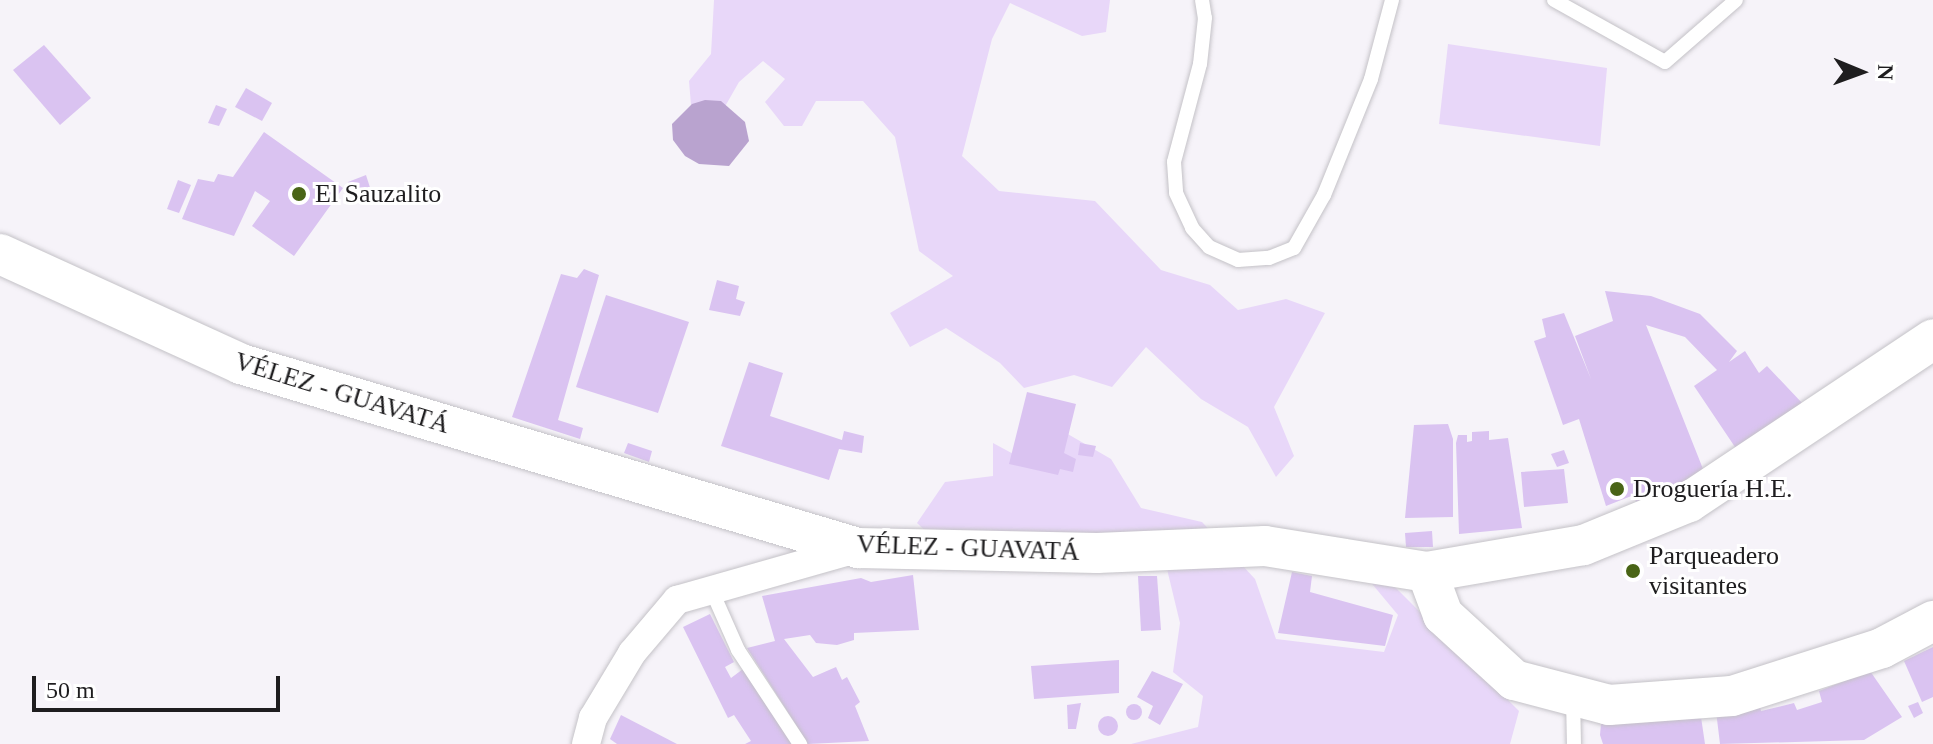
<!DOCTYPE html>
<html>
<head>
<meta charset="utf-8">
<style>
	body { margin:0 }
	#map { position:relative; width:1933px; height:744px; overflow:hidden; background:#f6f3f9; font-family:"Times New Roman",serif }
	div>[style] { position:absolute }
	.green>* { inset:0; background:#e8d7f9 }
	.water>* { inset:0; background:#b9a3cf }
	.building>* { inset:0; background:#dac3f1 }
	.round { border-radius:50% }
	.roads { filter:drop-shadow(0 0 2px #c4c2c7) drop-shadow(0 0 2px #c4c2c7) }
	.lane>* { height:14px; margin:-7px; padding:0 7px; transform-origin:7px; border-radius:7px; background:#fff }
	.street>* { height:28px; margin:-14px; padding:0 14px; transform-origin:14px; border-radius:14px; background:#fff }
	.secondary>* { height:40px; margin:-20px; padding:0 20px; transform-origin:20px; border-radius:20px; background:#fff }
	.dots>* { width:22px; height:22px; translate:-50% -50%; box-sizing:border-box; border:4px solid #fff; border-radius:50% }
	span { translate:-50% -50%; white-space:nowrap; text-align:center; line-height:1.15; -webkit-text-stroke:6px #fff; paint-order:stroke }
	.poi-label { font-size:26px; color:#1e1d1f }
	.left { translate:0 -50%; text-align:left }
	.street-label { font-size:26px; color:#1e1d1f }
	.north { position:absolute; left:1821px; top:32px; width:80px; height:80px; -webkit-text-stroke:6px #fff; paint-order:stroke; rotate:91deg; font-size:22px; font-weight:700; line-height:32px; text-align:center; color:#1e1d1f }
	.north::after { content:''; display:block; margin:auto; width:28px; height:36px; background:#1e1d1f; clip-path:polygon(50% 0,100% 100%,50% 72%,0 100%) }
	.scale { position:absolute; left:32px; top:676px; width:248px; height:36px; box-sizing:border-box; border:4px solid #1e1d1f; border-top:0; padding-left:10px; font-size:24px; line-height:28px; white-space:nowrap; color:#1e1d1f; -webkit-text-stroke:6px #fff; paint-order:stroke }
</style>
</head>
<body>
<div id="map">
	<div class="green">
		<i style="clip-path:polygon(714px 0,1110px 0,1106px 32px,1082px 36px,1010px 3px,992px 39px,962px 156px,999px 191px,1095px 201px,1161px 270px,1210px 285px,1238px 310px,1286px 299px,1325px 313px,1274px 407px,1294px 456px,1276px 477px,1248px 427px,1201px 399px,1146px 347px,1112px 387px,1074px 375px,1024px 388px,1000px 363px,946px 328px,910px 347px,890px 313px,953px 276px,919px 251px,895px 137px,863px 101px,816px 101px,802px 126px,784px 126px,765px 102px,785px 79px,763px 61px,739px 82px,723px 110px,691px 105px,689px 81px,711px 54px)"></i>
		<i style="clip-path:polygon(1448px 44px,1607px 68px,1600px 146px,1439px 124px)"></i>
		<i style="clip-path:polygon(1066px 433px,1111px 459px,1141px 508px,1202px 522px,1255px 579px,1276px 639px,1384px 652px,1398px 615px,1368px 579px,1388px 580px,1519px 711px,1510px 744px,1131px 744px,1198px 727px,1203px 696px,1173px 672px,1180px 623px,1166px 565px,939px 544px,917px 523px,945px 482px,993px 476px,993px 443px,1019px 457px)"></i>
	</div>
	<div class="water">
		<i style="clip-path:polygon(705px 100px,721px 101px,745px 122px,749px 141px,729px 166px,699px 164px,685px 156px,673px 140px,672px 124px,692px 104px)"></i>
	</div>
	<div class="building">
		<i style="clip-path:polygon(44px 45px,91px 98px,60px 125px,13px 70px)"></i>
		<i style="clip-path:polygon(246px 88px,272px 103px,262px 121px,235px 107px)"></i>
		<i style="clip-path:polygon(216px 105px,227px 109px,219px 126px,208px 123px)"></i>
		<i style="clip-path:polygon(264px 132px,343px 188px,294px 256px,252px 226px,270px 201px,255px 191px,234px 236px,182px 219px,198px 179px,214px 182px,218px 174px,233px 177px)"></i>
		<i style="clip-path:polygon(366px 175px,373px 197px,355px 203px,348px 182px)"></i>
		<i style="clip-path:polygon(178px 180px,191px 185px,179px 213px,167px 209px)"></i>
		<i style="clip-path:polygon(584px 269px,599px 275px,558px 420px,583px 428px,580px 439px,512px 417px,561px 274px,577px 278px)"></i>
		<i style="clip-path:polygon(717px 280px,739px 286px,736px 299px,745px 302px,740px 316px,709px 310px)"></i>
		<i style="clip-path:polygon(1605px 291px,1651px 296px,1700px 314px,1737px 351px,1729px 362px,1745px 351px,1759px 373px,1767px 366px,1803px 404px,1737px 450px,1694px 386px,1717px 370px,1685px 337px,1646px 325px,1705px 474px,1636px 502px,1634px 495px,1606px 506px,1579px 419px,1563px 425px,1534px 341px,1546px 337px,1542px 319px,1564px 313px,1591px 379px,1575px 336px,1613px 321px)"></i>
		<i style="clip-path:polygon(606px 295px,689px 322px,658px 413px,576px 387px)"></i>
		<i style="clip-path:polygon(749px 362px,783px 373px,770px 416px,842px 440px,844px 431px,864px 436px,862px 453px,839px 449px,829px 480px,721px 446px)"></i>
		<i style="clip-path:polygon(1027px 392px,1076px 404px,1064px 453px,1076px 459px,1073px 472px,1060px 469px,1058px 475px,1009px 464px)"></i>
		<i style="clip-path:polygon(1448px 424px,1453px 439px,1453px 517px,1405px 518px,1414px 425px)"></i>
		<i style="clip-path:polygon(1489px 431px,1489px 440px,1508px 438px,1522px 528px,1459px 534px,1456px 443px,1458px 435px,1467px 435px,1467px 442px,1472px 441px,1472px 432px)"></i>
		<i style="clip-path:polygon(628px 443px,652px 451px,649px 462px,624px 453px)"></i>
		<i style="clip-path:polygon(1080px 443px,1096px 446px,1093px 457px,1078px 455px)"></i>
		<i style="clip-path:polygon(1564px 450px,1569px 463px,1557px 467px,1551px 454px)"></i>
		<i style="clip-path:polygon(1564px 469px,1568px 503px,1524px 507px,1521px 472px)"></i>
		<i style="clip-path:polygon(1432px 531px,1433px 547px,1406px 547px,1405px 533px)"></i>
		<i style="clip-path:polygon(1292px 572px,1312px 576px,1310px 592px,1393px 615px,1385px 646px,1278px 633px)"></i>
		<i style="clip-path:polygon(913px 575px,919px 630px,854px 633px,854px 640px,837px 645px,816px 643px,810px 635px,784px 639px,813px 677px,836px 667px,842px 680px,847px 677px,860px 702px,855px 706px,869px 741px,808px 744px,747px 648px,775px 641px,762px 596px,861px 578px,871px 582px)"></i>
		<i style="clip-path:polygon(1138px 576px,1157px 576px,1161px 630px,1141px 631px)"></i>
		<i style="clip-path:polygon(710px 614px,734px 662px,725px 667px,731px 678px,743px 669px,792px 744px,745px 744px,751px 741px,734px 715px,728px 718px,683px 627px)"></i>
		<i style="clip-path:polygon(1933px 647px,1933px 697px,1922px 702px,1904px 661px)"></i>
		<i style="clip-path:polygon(1119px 660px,1119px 693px,1034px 699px,1031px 666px)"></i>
		<i style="clip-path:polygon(1152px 671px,1183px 684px,1160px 725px,1148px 718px,1153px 706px,1137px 697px)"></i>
		<i style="clip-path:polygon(1870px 671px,1902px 717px,1864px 740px,1720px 744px,1716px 711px,1759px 702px,1761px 711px,1794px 703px,1797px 710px,1822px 702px,1819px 691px)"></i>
		<i style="clip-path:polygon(1918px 702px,1923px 713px,1914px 718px,1908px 706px)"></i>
		<i style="clip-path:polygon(1081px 703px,1076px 729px,1068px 729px,1067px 705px)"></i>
		<i class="round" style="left:1126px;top:704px;width:16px;height:16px"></i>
		<i style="clip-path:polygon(621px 715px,677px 744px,617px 744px,610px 739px)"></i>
		<i class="round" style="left:1098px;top:716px;width:20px;height:20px"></i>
		<i style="clip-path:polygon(1701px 717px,1705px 744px,1603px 744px,1600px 735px,1601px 724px)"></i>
	</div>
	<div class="roads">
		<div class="lane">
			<i style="left:1202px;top:0;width:18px;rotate:81deg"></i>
			<i style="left:1205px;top:18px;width:46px;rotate:96.2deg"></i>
			<i style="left:1200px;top:64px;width:101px;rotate:104.9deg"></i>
			<i style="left:1174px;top:162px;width:31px;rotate:86deg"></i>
			<i style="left:1176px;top:193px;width:38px;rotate:65deg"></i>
			<i style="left:1192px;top:228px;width:25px;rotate:48deg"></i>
			<i style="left:1209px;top:247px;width:32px;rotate:24deg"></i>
			<i style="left:1238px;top:260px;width:31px;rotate:-4deg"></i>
			<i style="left:1269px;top:258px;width:27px;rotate:-22deg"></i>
			<i style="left:1294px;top:248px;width:61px;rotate:-60.5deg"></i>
			<i style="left:1324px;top:195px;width:125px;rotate:-67.9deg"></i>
			<i style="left:1371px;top:79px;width:82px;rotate:-75.1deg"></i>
			<i style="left:1554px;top:0;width:127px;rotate:29.2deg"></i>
			<i style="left:1665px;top:62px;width:94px;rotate:-41.1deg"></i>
			<i style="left:711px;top:589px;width:67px;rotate:66.1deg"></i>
			<i style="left:738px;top:650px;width:113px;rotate:56.6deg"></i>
			<i style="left:1573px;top:697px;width:47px;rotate:88.8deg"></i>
		</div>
		<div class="street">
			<i style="left:586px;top:744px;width:27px;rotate:-75deg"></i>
			<i style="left:593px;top:718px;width:76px;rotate:-59deg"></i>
			<i style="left:632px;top:653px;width:70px;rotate:-49.7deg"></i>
			<i style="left:677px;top:600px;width:186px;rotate:-15.9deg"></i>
		</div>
		<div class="secondary">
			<i style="left:0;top:254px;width:265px;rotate:24.5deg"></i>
			<i style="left:241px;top:364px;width:644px;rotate:16.61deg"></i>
			<i style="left:858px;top:548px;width:239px;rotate:1.2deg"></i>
			<i style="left:1097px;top:553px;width:168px;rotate:-2.4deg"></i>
			<i style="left:1265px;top:546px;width:164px;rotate:9.1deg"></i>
			<i style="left:1427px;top:572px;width:159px;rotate:-9.8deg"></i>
			<i style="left:1584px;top:545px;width:113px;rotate:-22.3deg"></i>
			<i style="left:1689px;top:502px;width:293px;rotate:-33.7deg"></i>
			<i style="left:1427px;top:572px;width:46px;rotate:69.6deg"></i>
			<i style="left:1443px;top:615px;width:96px;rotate:42.5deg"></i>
			<i style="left:1514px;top:680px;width:98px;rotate:14.7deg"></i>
			<i style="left:1609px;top:705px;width:123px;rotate:-4.2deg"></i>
			<i style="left:1732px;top:696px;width:157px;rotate:-17.7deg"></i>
			<i style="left:1882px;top:648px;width:58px;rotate:-27.9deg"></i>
		</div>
	</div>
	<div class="dots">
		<i style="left:299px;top:194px;background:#496416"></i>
		<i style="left:1617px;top:489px;background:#496416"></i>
		<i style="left:1633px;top:571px;background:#496416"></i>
	</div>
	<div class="poi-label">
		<span class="left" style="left:315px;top:194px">El Sauzalito</span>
		<span class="left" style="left:1633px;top:489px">Droguería H.E.</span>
		<span class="left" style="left:1649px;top:571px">Parqueadero<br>visitantes</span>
	</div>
	<div class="street-label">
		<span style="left:342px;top:393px;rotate:17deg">VÉLEZ - GUAVATÁ</span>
		<span style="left:968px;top:548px;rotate:2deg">VÉLEZ - GUAVATÁ</span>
	</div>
	<div class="north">N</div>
	<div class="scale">50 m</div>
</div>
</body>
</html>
